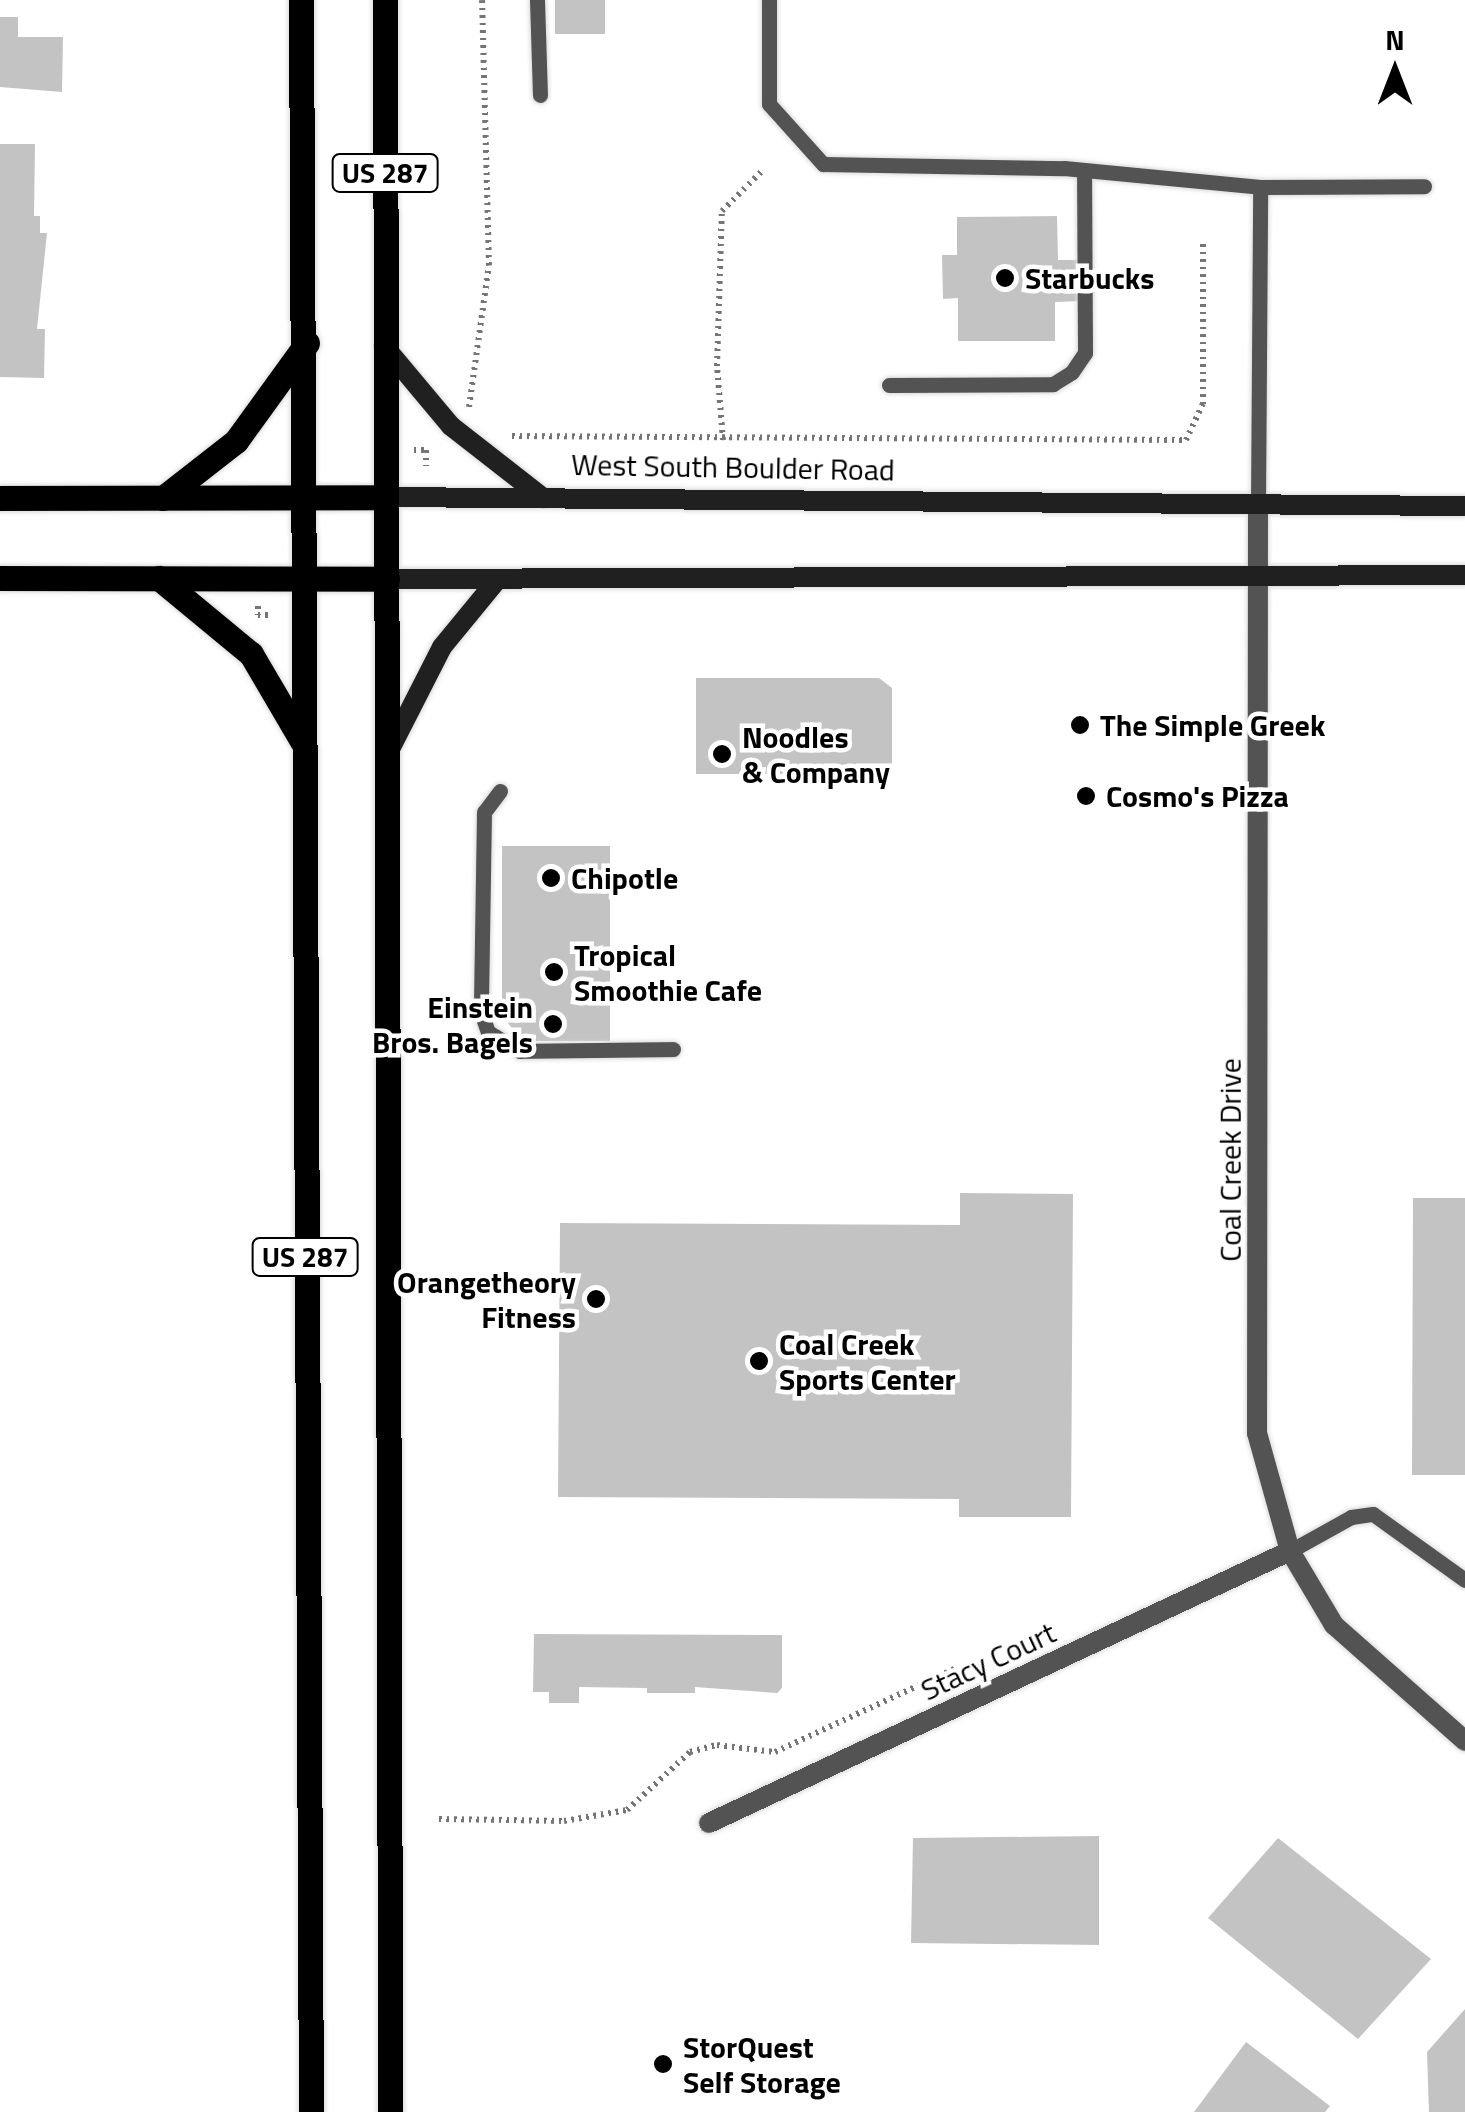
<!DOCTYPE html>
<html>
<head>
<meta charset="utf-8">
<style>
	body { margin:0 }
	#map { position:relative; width:1465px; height:2112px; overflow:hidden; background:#fff; font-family:"Titillium Web",sans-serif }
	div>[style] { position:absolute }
	.building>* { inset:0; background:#c3c3c3 }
	.path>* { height:6px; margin-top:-3px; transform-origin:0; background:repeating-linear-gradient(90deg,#757575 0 2.5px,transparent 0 7.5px) }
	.roads { filter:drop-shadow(0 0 2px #dbdbdb) drop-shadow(0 0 2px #dbdbdb) }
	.service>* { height:15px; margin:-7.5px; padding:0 7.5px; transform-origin:7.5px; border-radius:7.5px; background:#535353 }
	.minor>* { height:20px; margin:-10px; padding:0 10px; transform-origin:10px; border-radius:10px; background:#535353 }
	.secondary>* { height:20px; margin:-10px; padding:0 10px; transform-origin:10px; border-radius:10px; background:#202020 }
	.primary>* { height:25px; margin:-12.5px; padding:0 12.5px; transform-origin:12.5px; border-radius:12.5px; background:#000 }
	.dots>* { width:28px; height:28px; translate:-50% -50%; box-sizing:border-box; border:5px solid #fff; border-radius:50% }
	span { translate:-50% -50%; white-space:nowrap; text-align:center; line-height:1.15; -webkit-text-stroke:9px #fff; paint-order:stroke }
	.shield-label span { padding:2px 8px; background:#fff; border:2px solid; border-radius:8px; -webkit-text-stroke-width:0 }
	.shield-label { font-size:28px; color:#000; font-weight:700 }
	.poi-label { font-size:30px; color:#000; font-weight:700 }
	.left { translate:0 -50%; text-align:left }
	.right { translate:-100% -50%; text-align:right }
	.street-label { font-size:30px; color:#000 }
	.north { position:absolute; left:1345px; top:20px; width:100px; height:100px; -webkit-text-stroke:8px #fff; paint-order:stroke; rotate:0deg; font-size:28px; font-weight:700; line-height:40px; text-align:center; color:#000 }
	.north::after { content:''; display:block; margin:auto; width:35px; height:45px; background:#000; clip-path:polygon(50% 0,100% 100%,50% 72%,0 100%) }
</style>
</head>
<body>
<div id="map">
	<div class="building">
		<i style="clip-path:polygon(555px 0,605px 0,605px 34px,555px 34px)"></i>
		<i style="clip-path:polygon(0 17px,18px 17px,18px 37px,63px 37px,62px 92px,0 87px)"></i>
		<i style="clip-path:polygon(0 144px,35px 144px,34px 216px,40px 216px,40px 233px,47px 233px,37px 329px,45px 329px,44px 378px,0 377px)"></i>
		<i style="clip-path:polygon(1057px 216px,1058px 260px,1082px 260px,1082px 301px,1055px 302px,1055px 341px,958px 341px,958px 298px,943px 299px,942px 255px,957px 255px,957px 217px)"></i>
		<i style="clip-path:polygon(696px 678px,879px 678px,892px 688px,892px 774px,696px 774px)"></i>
		<i style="clip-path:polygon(502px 846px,610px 846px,610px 1041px,523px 1041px,502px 1016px)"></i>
		<i style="clip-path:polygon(960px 1193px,1073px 1194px,1071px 1517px,959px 1517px,959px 1499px,558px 1497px,560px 1223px,960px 1225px)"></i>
		<i style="clip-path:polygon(1413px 1198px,1465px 1198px,1465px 1475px,1412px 1475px)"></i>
		<i style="clip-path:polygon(534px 1634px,782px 1635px,782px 1688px,777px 1693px,695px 1687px,695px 1693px,647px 1693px,647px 1688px,579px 1687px,579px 1703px,549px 1703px,549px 1692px,533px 1692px)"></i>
		<i style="clip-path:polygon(1099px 1836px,1099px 1945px,911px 1943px,913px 1838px)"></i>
		<i style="clip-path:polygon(1278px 1838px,1431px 1959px,1358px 2039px,1208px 1918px)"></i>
		<i style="clip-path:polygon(1465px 2009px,1465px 2112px,1429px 2112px,1427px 2052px)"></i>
		<i style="clip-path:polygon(1246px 2042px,1330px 2106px,1325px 2112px,1194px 2112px)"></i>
	</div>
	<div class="path">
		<i style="left:469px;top:407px;width:143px;rotate:-82deg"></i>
		<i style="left:489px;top:265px;width:265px;rotate:-91.5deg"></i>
		<i style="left:512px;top:436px;width:674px;rotate:0.34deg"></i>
		<i style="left:1186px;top:440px;width:40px;rotate:-65deg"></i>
		<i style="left:1203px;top:404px;width:165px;rotate:-90deg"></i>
		<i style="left:723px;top:440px;width:74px;rotate:-94.6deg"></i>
		<i style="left:717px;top:366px;width:155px;rotate:-88.2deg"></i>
		<i style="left:722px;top:211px;width:58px;rotate:-45deg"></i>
		<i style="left:414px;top:450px;width:12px"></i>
		<i style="left:426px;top:450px;width:16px;rotate:90deg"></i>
		<i style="left:258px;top:606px;width:9px;rotate:90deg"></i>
		<i style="left:258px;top:615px;width:15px"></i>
		<i style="left:439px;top:1819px;width:125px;rotate:0.9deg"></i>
		<i style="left:564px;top:1821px;width:64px;rotate:-9.9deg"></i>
		<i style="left:627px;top:1810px;width:86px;rotate:-42.6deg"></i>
		<i style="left:690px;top:1752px;width:28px;rotate:-15deg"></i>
		<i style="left:717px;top:1745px;width:58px;rotate:6.9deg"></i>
		<i style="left:775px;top:1752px;width:202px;rotate:-24.9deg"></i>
	</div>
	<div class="roads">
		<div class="service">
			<i style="left:537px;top:0;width:95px;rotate:88.2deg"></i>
			<i style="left:769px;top:0;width:104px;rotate:90deg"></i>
			<i style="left:769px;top:104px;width:81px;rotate:48deg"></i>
			<i style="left:823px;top:164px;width:241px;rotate:1deg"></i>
			<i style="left:1064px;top:168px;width:197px;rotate:5.5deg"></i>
			<i style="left:1260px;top:187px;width:164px;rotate:-0.3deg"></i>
			<i style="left:889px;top:385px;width:164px;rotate:-0.3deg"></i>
			<i style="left:1053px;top:384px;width:22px;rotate:-32deg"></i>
			<i style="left:1072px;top:372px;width:23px;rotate:-56deg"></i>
			<i style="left:1085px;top:353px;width:182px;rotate:-90.3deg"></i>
			<i style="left:1258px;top:504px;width:317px;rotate:-89.6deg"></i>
			<i style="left:500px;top:791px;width:26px;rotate:127deg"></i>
			<i style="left:484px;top:812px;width:200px;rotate:90.9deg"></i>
			<i style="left:481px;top:1012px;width:21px;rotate:71deg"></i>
			<i style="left:488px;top:1032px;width:37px;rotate:31deg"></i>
			<i style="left:520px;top:1051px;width:153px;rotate:-0.7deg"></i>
			<i style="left:1290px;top:1551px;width:70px;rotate:-29.1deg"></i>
			<i style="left:1351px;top:1517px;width:22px;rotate:-8deg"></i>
			<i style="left:1373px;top:1514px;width:113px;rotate:35.7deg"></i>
		</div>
		<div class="minor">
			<i style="left:1258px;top:504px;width:929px;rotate:90.06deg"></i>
			<i style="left:1257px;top:1433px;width:123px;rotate:74.4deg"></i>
			<i style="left:1290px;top:1551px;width:86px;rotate:59.3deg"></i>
			<i style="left:1334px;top:1625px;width:175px;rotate:41.5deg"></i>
			<i style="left:709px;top:1823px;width:642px;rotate:-25.09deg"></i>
		</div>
		<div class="secondary">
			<i style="left:384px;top:346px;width:104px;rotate:50.1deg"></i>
			<i style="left:451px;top:426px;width:117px;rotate:38deg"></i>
			<i style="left:385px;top:497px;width:1080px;rotate:0.48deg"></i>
			<i style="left:387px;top:579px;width:1078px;rotate:-0.21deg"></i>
			<i style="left:388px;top:753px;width:119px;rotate:-63deg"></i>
			<i style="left:442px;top:647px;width:87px;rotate:-50.6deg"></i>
		</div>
		<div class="primary">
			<i style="left:301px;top:0;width:2112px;rotate:89.73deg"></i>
			<i style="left:385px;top:0;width:2112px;rotate:89.86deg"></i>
			<i style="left:0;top:498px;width:385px;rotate:-0.1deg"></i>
			<i style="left:163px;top:498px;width:93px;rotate:-38deg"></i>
			<i style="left:236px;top:441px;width:121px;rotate:-54.1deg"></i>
			<i style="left:0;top:578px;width:387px;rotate:0.1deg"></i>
			<i style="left:159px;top:578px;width:119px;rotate:39.6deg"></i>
			<i style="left:251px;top:654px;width:101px;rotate:59.6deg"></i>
		</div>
	</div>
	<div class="dots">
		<i style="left:1005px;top:278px;background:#000"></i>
		<i style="left:1080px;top:725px;background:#000"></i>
		<i style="left:722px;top:754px;background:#000"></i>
		<i style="left:1086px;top:796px;background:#000"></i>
		<i style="left:551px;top:878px;background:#000"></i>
		<i style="left:554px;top:972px;background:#000"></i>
		<i style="left:553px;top:1024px;background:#000"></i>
		<i style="left:596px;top:1299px;background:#000"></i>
		<i style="left:759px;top:1361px;background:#000"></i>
		<i style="left:663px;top:2064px;background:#000"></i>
	</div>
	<div class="shield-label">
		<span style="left:385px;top:173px">US 287</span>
		<span style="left:305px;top:1257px">US 287</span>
	</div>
	<div class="poi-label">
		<span class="left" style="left:1025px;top:278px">Starbucks</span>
		<span class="left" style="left:1100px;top:725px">The Simple Greek</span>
		<span class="left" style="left:742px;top:754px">Noodles<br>&amp; Company</span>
		<span class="left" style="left:1106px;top:796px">Cosmo's Pizza</span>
		<span class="left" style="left:571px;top:878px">Chipotle</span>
		<span class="left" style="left:574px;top:972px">Tropical<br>Smoothie Cafe</span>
		<span class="right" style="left:533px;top:1024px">Einstein<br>Bros. Bagels</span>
		<span class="right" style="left:576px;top:1299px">Orangetheory<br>Fitness</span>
		<span class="left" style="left:779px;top:1361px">Coal Creek<br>Sports Center</span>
		<span class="left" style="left:683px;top:2064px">StorQuest<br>Self Storage</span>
	</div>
	<div class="street-label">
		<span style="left:733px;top:467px;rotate:1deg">West South Boulder Road</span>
		<span style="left:1230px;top:1160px;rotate:-90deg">Coal Creek Drive</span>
		<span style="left:988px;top:1661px;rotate:-25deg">Stacy Court</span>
	</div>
	<div class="north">N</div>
</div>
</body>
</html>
